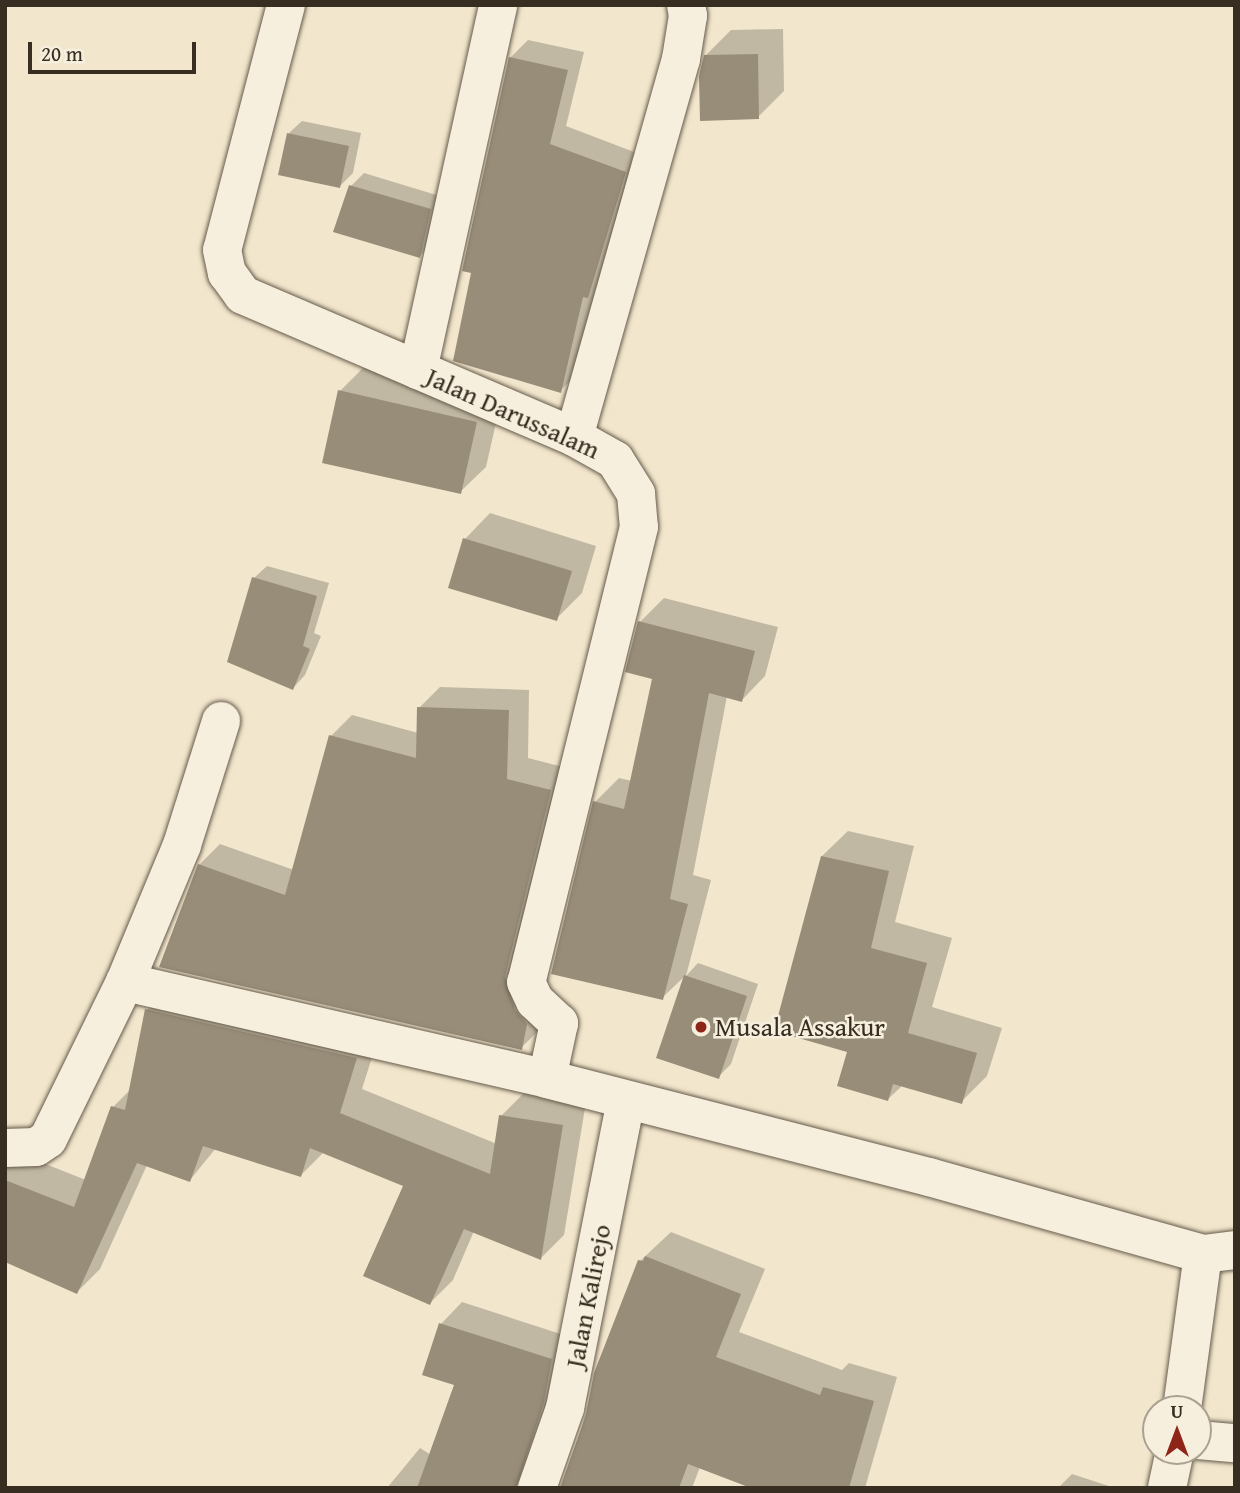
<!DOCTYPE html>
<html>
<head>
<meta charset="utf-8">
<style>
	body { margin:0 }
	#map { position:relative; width:1240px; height:1493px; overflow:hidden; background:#f2e6cc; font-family:"Gentium Book Plus",serif }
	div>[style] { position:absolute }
	.shadow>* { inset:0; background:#0003 }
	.building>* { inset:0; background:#988d79 }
	.roads { filter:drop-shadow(0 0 2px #665b4b) drop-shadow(0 0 2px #665b4b) }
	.minor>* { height:38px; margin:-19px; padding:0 19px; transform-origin:19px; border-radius:19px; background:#f7efde }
	.dots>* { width:19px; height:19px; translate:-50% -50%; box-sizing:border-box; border:4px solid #f7efde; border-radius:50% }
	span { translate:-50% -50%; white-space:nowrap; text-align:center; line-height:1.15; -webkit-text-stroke:5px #f7efde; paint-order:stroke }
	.street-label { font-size:26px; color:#372d20 }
	.poi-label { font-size:26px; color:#372d20 }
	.left { translate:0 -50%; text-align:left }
	.frame { position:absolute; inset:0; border:7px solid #372d20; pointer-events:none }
	.north { position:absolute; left:1142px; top:1395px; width:70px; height:70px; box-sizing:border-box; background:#f7efde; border:2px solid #aaa192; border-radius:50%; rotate:0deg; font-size:19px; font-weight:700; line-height:28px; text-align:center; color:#372d20 }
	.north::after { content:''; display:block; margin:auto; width:24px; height:32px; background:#8f2418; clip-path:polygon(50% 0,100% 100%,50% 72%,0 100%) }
	.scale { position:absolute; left:28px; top:42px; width:168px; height:32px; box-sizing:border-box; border:4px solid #372d20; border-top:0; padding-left:9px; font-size:21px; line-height:24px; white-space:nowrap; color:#372d20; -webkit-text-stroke:5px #f7efde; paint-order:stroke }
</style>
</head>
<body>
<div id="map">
	<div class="shadow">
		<i style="clip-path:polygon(783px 29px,784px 91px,758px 117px,705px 56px,731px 30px)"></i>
		<i style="clip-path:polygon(528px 40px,584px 52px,566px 126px,642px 155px,577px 374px,560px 391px,511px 57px)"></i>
		<i style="clip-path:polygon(302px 121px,361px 133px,353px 173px,340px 186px,289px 133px)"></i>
		<i style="clip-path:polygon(364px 173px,443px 197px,432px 243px,420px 256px,351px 186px)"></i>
		<i style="clip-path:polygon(365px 366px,502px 396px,486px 467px,460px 492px,340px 391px)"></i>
		<i style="clip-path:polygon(490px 513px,596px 546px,582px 593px,556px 619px,450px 587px,465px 539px)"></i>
		<i style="clip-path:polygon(267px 566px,329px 583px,314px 633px,321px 636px,305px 675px,293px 688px,254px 578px)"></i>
		<i style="clip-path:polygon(664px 598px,778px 627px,765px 676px,742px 700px,727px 696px,693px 875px,711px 880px,686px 976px,698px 963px,758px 984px,731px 1064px,718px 1077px,658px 1056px,686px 975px,662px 998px,595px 802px,619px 778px,632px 781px,654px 678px,640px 622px)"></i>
		<i style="clip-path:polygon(440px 687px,529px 690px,528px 758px,571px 769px,525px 955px,542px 1027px,521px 1048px,199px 865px,220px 844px,294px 870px,331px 736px,352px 715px,418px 733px,419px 708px)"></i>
		<i style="clip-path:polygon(848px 831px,914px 846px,895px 922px,952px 938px,932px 1007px,1002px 1028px,987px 1076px,961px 1102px,903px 1085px,888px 1099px,849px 1051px,822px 856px)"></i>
		<i style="clip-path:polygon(170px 987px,379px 1035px,362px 1089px,497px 1144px,501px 1116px,524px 1093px,586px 1102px,564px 1235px,541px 1258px,474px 1231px,453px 1280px,430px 1303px,405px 1185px,324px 1152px,301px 1175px,216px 1148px,190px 1180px,147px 1165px,100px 1269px,77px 1292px,5px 1234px,5px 1148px,86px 1180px,113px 1107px,131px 1089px,147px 1010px)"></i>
		<i style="clip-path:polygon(671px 1232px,765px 1269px,739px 1332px,842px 1370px,849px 1363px,897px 1377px,865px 1488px,751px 1488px,700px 1467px,692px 1488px,566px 1488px,596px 1373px,640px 1261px)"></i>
		<i style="clip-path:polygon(462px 1302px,573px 1338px,542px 1444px,515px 1488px,387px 1488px,420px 1448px,431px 1455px,457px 1384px,441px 1324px)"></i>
		<i style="clip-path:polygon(1072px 1474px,1115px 1488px,1058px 1488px)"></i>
	</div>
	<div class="building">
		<i style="clip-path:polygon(758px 54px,759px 119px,700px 121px,699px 76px,704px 55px)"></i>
		<i style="clip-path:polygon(509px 57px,568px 70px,550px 144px,626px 172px,588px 298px,583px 297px,561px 393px,453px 361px,471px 273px,462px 271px)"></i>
		<i style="clip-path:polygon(287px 133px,349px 146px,340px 188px,278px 175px)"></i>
		<i style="clip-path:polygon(349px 185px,431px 209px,420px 258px,333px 232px)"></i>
		<i style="clip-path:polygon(338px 390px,477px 422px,461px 494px,322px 463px)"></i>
		<i style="clip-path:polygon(463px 538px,572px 571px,557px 621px,448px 588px)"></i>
		<i style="clip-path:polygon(252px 577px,317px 596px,303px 646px,310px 649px,293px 690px,227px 662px)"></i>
		<i style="clip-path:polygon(638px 621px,755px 651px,742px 702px,709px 693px,670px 899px,688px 904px,663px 1000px,551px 974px,593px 801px,624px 809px,652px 679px,625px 672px)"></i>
		<i style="clip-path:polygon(417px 707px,509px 710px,507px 779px,551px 790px,505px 977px,515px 1010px,527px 1024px,522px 1050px,159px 967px,198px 864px,285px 895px,329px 735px,416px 758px)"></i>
		<i style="clip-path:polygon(821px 856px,889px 871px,871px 948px,927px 963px,908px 1033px,977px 1053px,962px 1104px,893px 1084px,888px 1101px,837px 1086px,847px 1052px,774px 1031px)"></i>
		<i style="clip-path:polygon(684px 975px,747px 996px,719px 1079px,656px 1058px)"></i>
		<i style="clip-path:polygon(145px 1009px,357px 1058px,340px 1113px,490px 1174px,499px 1115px,563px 1125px,541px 1260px,464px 1229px,430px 1305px,363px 1276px,403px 1186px,310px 1148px,301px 1177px,203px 1146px,190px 1182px,137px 1163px,77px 1294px,5px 1262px,5px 1180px,74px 1207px,111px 1106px,125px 1110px)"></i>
		<i style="clip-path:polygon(645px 1256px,741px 1294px,716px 1357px,820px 1395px,823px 1387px,874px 1401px,849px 1488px,751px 1488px,688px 1464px,679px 1488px,560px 1488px,586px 1415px,594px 1373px,638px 1260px,643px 1261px)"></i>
		<i style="clip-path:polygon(439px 1323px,552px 1359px,544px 1402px,516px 1488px,417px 1488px,454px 1385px,422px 1375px)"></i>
	</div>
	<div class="roads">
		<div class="minor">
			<i style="left:286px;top:5px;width:253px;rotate:104.6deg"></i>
			<i style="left:222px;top:250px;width:24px;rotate:78deg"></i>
			<i style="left:227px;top:273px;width:27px;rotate:54deg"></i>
			<i style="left:243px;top:295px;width:360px;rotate:23.2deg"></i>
			<i style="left:574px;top:437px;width:47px;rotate:29.3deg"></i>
			<i style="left:615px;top:460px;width:40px;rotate:58deg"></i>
			<i style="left:636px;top:494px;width:33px;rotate:85deg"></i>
			<i style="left:639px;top:527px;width:469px;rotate:103.9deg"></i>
			<i style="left:526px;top:982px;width:21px;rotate:65deg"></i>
			<i style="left:535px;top:1001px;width:33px;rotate:43deg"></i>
			<i style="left:559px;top:1023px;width:57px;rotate:102.1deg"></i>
			<i style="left:418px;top:370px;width:374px;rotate:-77.6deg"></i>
			<i style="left:574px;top:437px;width:393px;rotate:-74.2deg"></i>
			<i style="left:681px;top:59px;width:44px;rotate:-80.8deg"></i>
			<i style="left:688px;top:16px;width:11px;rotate:-100deg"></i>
			<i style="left:125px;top:982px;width:433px;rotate:12.9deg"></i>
			<i style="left:547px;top:1079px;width:394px;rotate:14.4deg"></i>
			<i style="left:929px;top:1177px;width:285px;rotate:15.7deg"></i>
			<i style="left:1203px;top:1254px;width:32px;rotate:-7deg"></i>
			<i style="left:5px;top:1148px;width:31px;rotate:-2deg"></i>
			<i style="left:36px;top:1147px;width:14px;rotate:-34deg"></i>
			<i style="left:48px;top:1139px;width:175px;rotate:-63.9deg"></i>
			<i style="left:125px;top:982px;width:148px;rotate:-67.4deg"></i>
			<i style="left:182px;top:845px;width:130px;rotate:-72.5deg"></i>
			<i style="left:1182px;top:1409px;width:156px;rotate:-82.3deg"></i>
			<i style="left:1198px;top:1440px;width:37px;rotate:5deg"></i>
			<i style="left:537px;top:1488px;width:85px;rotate:-70.7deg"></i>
			<i style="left:565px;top:1408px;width:313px;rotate:-78.8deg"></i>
			<i style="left:1167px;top:1488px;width:38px;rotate:-78deg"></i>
		</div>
	</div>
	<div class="dots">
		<i style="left:701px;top:1027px;background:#8f2418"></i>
	</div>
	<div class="street-label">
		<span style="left:513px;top:413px;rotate:24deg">Jalan Darussalam</span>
		<span style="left:588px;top:1296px;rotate:-79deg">Jalan Kalirejo</span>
	</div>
	<div class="poi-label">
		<span class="left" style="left:715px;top:1027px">Musala Assakur</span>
	</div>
	<div class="frame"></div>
	<div class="north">U</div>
	<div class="scale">20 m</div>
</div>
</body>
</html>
